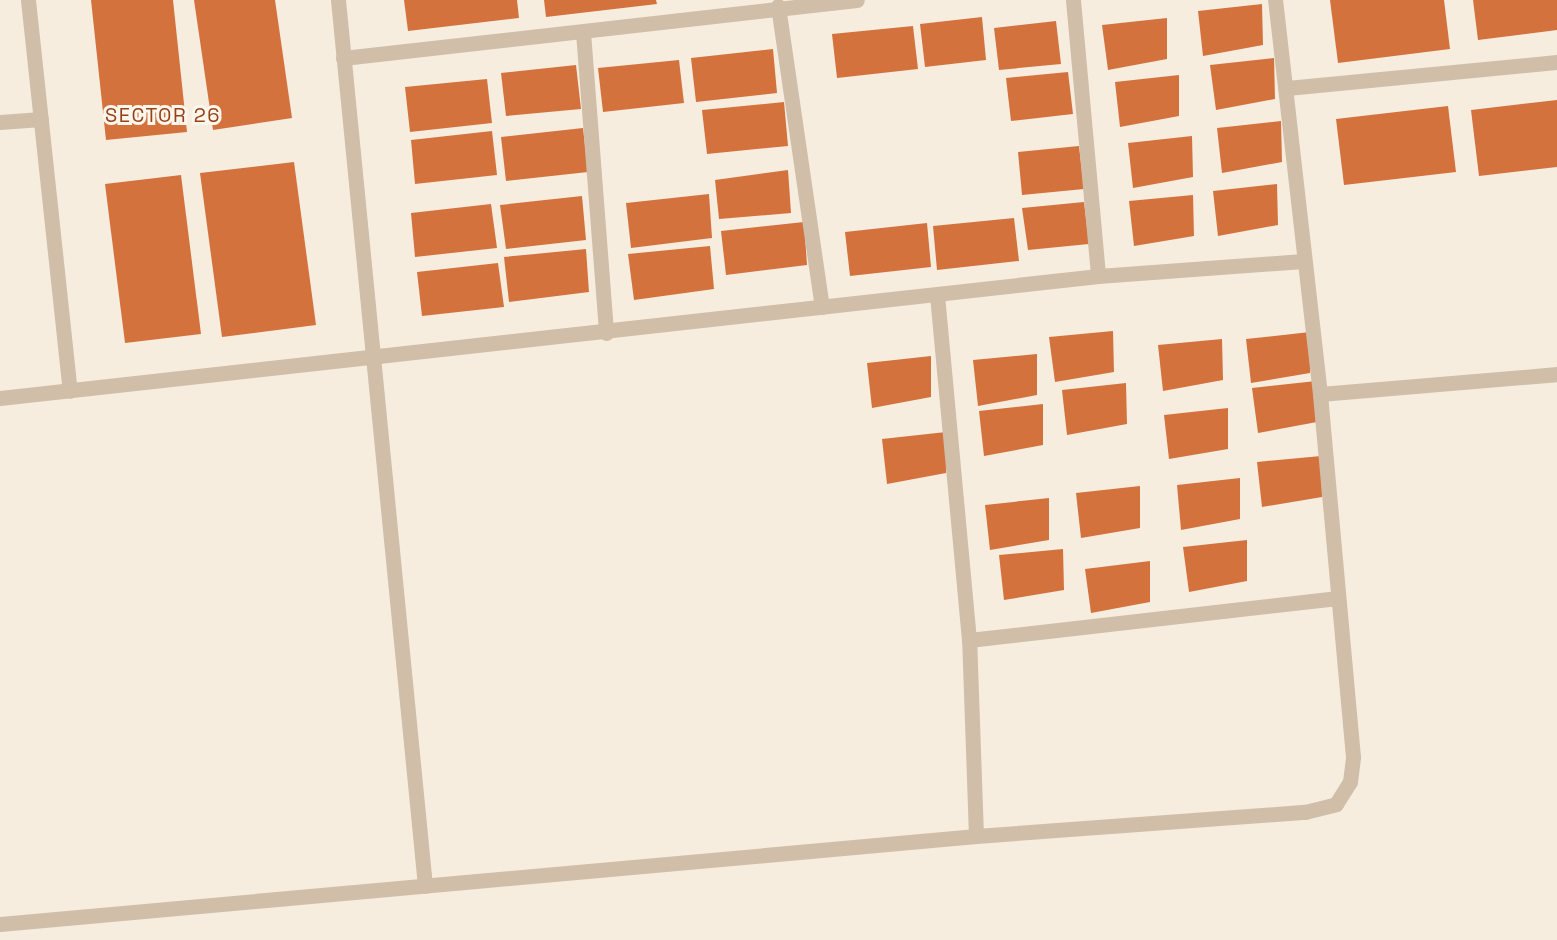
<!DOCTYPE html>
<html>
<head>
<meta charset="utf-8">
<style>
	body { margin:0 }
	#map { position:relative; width:1557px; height:940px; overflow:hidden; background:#f6eddf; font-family:"Space Grotesk",sans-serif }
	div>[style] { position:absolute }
	.building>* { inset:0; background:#d4723e }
	.street>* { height:15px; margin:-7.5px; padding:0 7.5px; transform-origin:7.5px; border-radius:7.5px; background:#d0bea8 }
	span { translate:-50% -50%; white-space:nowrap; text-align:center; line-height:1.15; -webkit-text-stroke:6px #fcf6ec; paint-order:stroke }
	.neighbourhood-label { font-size:20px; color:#964218; letter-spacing:1.5px }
</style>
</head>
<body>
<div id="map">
	<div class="building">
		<i style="clip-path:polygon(91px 0,173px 0,187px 132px,106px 140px)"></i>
		<i style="clip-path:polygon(194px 0,275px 0,292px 118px,213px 130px)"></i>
		<i style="clip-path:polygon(404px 0,517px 0,519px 18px,408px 31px)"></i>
		<i style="clip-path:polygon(544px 0,656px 0,657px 4px,546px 17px)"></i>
		<i style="clip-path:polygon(1330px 0,1444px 0,1450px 49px,1338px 63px)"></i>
		<i style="clip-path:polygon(1473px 0,1557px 0,1557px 30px,1478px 40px)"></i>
		<i style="clip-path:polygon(1262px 4px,1263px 45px,1203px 56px,1198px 11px)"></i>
		<i style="clip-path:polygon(982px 17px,986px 60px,925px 67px,920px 24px)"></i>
		<i style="clip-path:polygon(1167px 18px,1167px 59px,1108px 70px,1102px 25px)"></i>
		<i style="clip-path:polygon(1056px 21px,1061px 64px,999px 70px,994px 28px)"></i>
		<i style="clip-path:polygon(913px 26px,918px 69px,837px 78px,832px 34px)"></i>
		<i style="clip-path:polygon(773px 49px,777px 93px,696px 102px,691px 58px)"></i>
		<i style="clip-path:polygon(1274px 58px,1275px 99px,1216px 110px,1210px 65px)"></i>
		<i style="clip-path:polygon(679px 60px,684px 103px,603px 112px,598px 68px)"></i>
		<i style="clip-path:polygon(576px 65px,581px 109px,506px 116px,501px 73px)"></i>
		<i style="clip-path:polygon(1068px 72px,1073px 114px,1011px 121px,1006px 78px)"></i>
		<i style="clip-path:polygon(1179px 75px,1179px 116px,1120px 127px,1115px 82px)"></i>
		<i style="clip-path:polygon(487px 79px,492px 123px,410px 132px,405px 87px)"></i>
		<i style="clip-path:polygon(1557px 100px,1557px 167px,1479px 176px,1471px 110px)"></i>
		<i style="clip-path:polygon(784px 102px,788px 146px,707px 154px,702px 110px)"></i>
		<i style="clip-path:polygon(1448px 106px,1456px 172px,1344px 185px,1336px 119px)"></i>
		<i style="clip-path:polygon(1281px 121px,1282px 162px,1222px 173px,1217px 128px)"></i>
		<i style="clip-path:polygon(583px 128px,588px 172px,506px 181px,501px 137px)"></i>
		<i style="clip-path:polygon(492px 131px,497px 175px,415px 184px,411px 140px)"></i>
		<i style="clip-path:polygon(1192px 136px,1193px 177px,1133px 188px,1128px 143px)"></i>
		<i style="clip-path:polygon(1079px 146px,1084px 189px,1022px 195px,1018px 152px)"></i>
		<i style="clip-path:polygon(294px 162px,316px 325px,222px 337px,200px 173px)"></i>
		<i style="clip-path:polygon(788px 170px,791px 213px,719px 219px,715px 180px)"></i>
		<i style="clip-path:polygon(181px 175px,201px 334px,125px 343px,105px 184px)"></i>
		<i style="clip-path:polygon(1277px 184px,1278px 225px,1218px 236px,1213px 191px)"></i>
		<i style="clip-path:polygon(709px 194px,712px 238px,631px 248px,626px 203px)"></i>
		<i style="clip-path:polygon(1193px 195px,1194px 236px,1134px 246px,1129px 201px)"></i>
		<i style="clip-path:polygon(582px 196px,586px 240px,506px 249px,500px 205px)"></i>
		<i style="clip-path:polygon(1084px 202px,1089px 244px,1028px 250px,1022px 208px)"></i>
		<i style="clip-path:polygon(491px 204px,497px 248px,415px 257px,411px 213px)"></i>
		<i style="clip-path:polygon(1014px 218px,1019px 261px,937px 270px,933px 226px)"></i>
		<i style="clip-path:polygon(804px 222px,807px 265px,726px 275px,721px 231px)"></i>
		<i style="clip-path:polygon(927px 223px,931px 267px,850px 276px,845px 232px)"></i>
		<i style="clip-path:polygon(710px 246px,714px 289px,634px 300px,628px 254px)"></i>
		<i style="clip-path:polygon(586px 249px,589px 292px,509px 302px,504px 257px)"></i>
		<i style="clip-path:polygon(498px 263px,504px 307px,422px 316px,417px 272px)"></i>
		<i style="clip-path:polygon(1113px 331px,1114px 372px,1055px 382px,1049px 337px)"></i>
		<i style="clip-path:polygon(1310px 332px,1310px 373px,1251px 383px,1246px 339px)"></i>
		<i style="clip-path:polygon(1222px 339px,1223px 380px,1163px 391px,1158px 345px)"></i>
		<i style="clip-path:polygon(1037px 354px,1037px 395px,978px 406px,973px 360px)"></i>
		<i style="clip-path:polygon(931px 356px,931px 397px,872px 408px,867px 363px)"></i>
		<i style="clip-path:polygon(1316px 381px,1317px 422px,1258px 433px,1252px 388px)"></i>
		<i style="clip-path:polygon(1126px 383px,1127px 424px,1067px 435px,1062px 390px)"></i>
		<i style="clip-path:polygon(1043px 404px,1043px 445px,984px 456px,979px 411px)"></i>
		<i style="clip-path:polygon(1228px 408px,1228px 449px,1169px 459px,1164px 415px)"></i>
		<i style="clip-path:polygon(946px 432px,946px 473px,887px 484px,882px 439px)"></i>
		<i style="clip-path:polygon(1321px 456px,1322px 497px,1262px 507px,1257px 462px)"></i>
		<i style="clip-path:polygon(1240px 478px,1240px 519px,1181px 530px,1177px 485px)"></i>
		<i style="clip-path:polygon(1140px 486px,1140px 528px,1081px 538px,1076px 493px)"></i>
		<i style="clip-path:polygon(1049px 498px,1049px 540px,990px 550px,985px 505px)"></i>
		<i style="clip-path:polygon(1247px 540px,1247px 581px,1189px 592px,1183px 547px)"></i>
		<i style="clip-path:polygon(1063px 549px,1064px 590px,1004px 600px,999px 555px)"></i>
		<i style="clip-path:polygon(1150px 561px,1150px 602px,1091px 613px,1085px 569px)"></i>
	</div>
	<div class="street">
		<i style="left:28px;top:0;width:393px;rotate:83.9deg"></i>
		<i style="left:338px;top:0;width:890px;rotate:84.39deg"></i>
		<i style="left:1073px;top:0;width:277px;rotate:84.8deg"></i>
		<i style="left:778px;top:6px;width:304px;rotate:81.7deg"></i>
		<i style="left:583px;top:32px;width:302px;rotate:85.6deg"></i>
		<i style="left:343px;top:58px;width:517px;rotate:-6.44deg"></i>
		<i style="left:1287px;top:88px;width:271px;rotate:-5.5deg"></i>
		<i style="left:0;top:122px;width:41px;rotate:-4.2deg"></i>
		<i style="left:937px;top:295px;width:346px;rotate:84.7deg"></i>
		<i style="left:969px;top:640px;width:371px;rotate:-6.5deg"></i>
		<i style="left:1320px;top:394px;width:238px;rotate:-4.8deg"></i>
		<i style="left:0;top:398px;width:1105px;rotate:-6.34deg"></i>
		<i style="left:1098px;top:276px;width:206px;rotate:-4.2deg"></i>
		<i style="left:976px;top:836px;width:330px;rotate:-4.2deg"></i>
		<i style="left:1305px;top:812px;width:32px;rotate:-14deg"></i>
		<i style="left:1336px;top:804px;width:26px;rotate:-58deg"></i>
		<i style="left:1350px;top:782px;width:25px;rotate:-83deg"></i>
		<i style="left:1353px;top:757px;width:364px;rotate:-95.2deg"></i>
		<i style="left:1320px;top:394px;width:397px;rotate:-96.5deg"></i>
		<i style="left:0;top:924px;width:980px;rotate:-5.15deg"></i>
		<i style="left:976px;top:836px;width:196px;rotate:-92deg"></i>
	</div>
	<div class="neighbourhood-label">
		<span style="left:163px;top:115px">SECTOR 26</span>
	</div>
</div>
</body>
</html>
